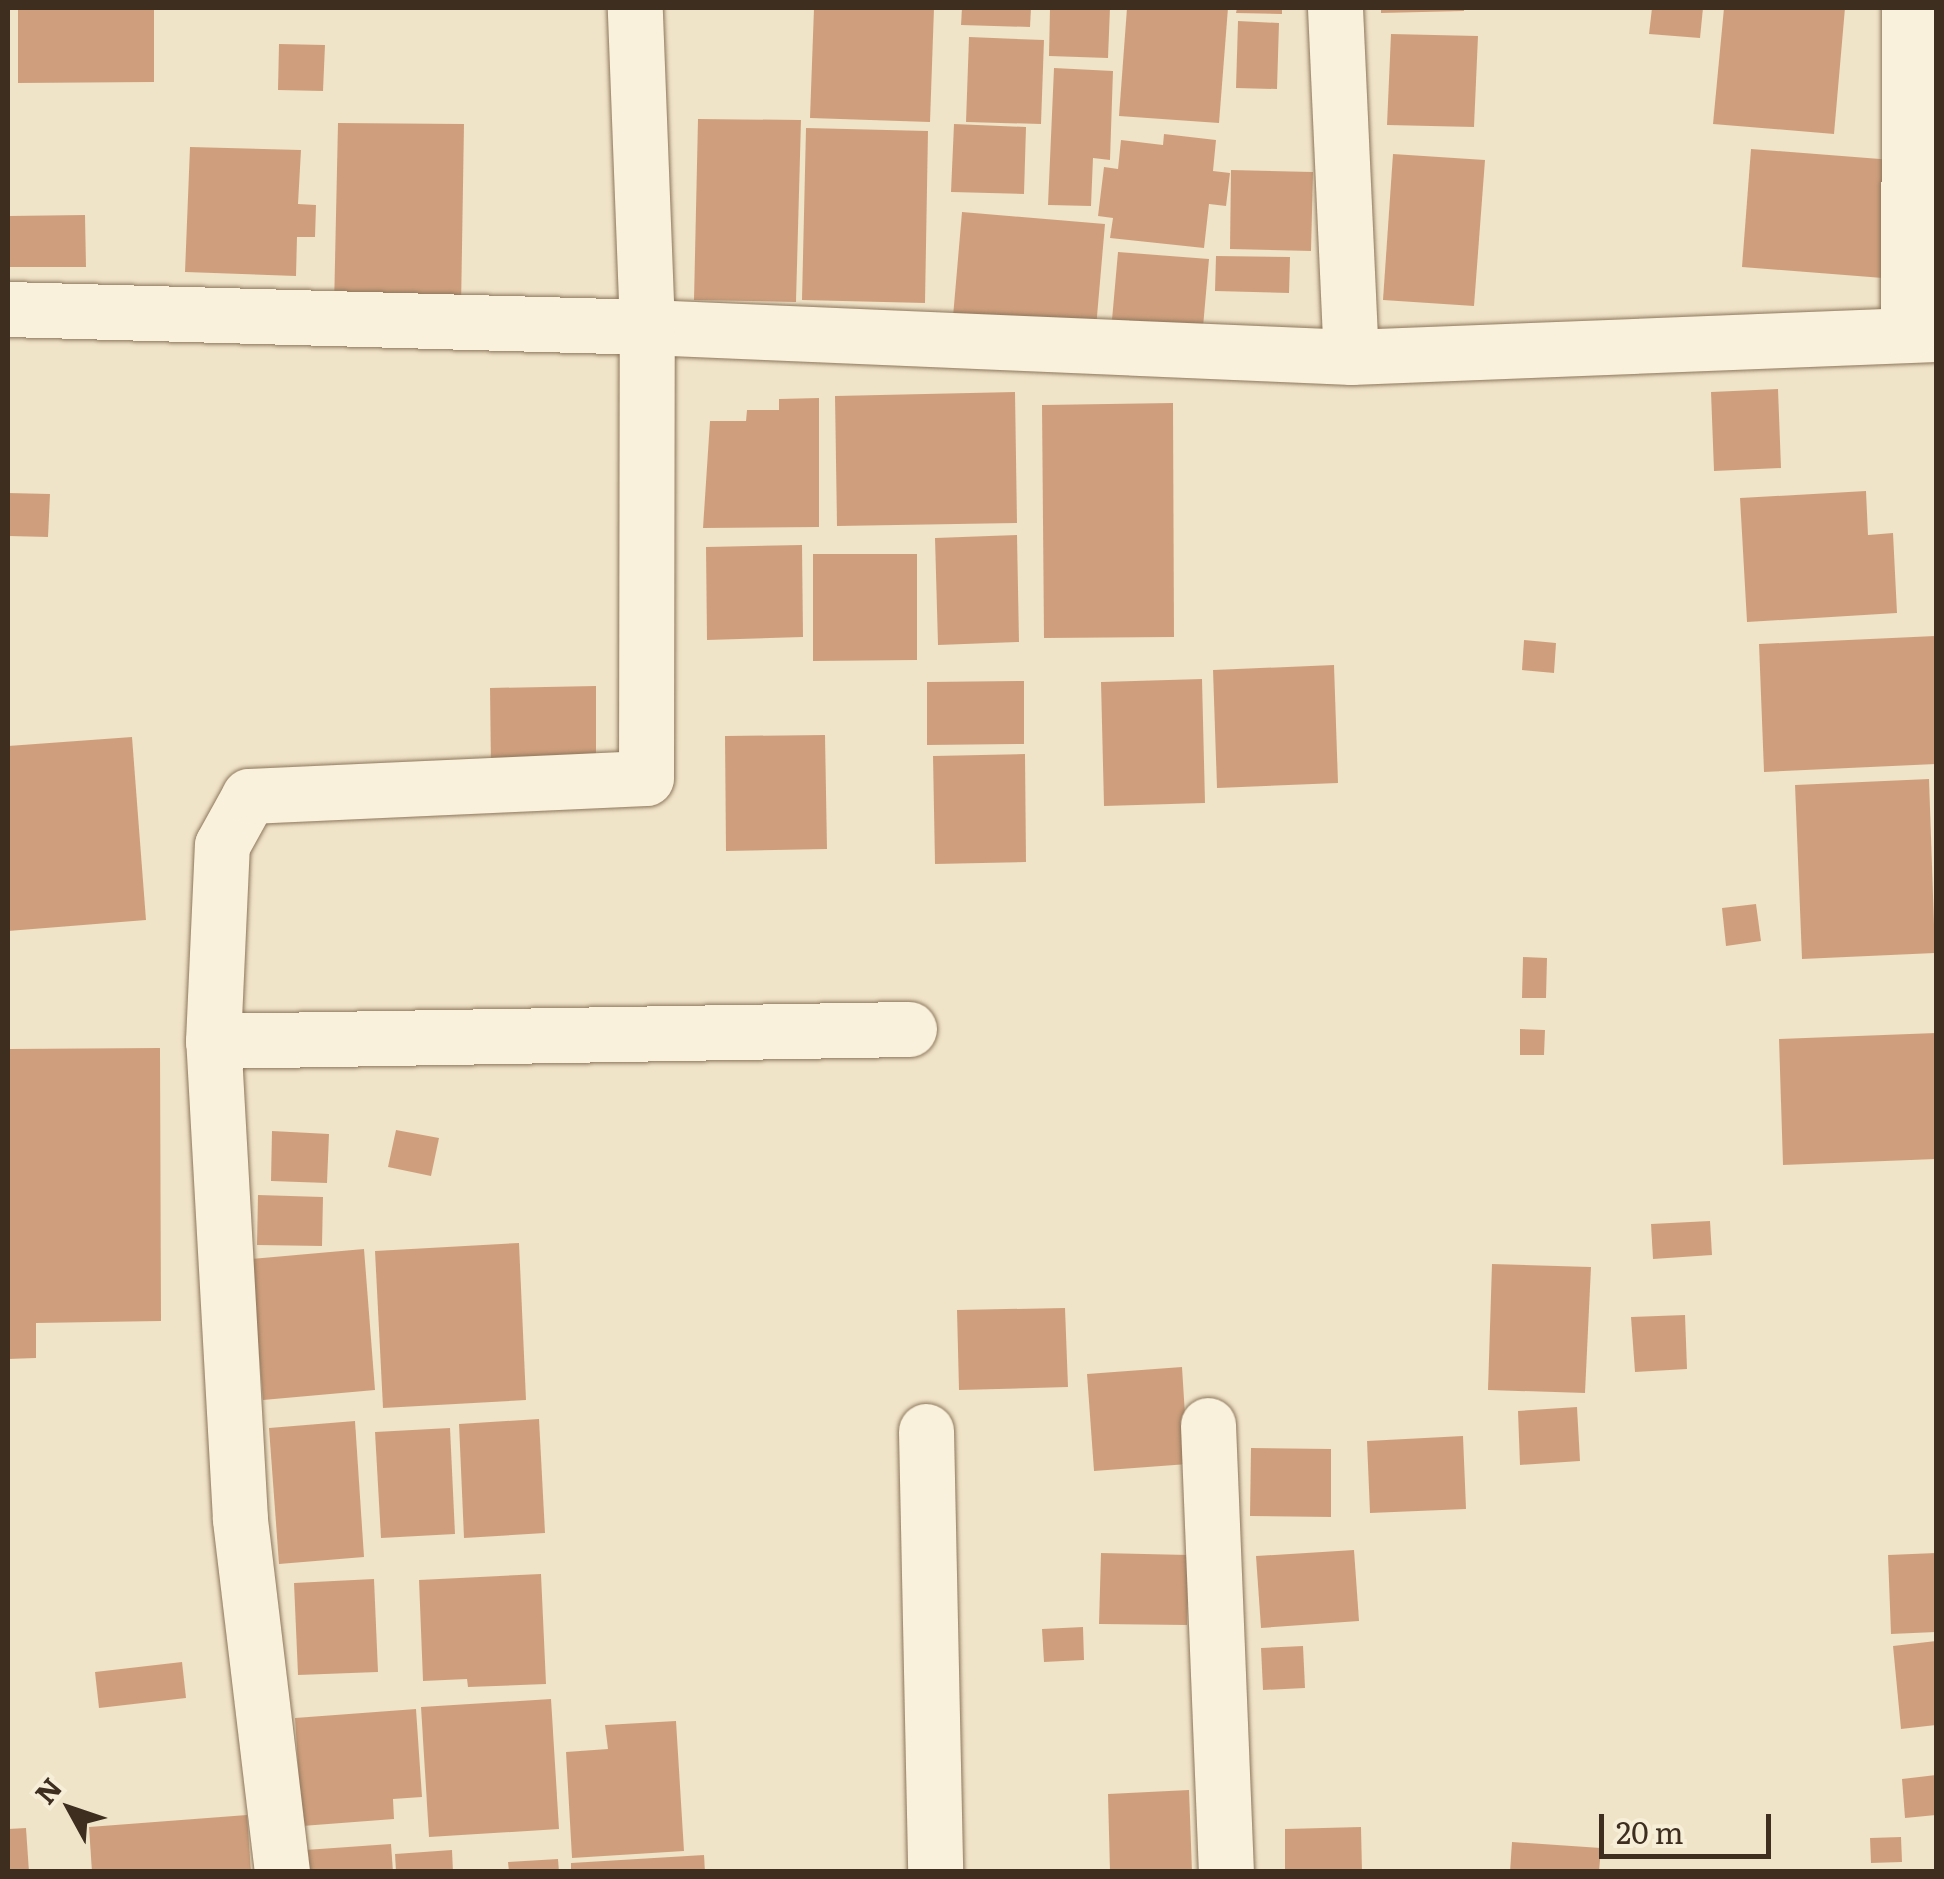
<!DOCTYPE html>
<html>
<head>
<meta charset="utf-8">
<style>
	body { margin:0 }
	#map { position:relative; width:1944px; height:1879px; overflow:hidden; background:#f0e4c8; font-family:Literata,serif }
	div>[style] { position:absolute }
	.building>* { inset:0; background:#cf9f7d }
	.roads { filter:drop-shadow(0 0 2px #8d765c) drop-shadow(0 0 2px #8d765c) }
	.minor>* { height:55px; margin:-27.5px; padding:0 27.5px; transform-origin:27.5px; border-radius:27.5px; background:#faf1dc }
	span { translate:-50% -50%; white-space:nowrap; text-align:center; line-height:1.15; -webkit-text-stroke:10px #f7eed8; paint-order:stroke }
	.frame { position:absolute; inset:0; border:10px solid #3d2e20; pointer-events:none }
	.north { position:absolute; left:20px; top:1759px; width:100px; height:100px; -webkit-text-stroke:8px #f7eed8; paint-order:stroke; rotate:310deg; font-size:28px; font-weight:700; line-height:40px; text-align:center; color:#3d2e20 }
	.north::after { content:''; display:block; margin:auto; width:35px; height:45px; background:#3d2e20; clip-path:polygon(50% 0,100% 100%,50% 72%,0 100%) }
	.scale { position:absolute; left:1599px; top:1814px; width:172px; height:45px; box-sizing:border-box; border:5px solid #3d2e20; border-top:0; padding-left:12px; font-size:30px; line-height:35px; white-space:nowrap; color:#3d2e20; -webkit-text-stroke:8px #f7eed8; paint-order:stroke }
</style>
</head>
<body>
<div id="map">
	<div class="building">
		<i style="clip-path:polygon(18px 8px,154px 8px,154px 82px,18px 83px)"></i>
		<i style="clip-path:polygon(814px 8px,934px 8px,930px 122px,810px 118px)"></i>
		<i style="clip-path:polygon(962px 8px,1031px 8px,1030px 27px,961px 25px)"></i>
		<i style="clip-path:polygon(1050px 8px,1110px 8px,1108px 58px,1049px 56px)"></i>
		<i style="clip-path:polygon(1127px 8px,1228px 8px,1219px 123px,1119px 116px)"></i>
		<i style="clip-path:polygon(1237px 8px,1282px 8px,1282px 14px,1236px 13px)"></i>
		<i style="clip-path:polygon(1381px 8px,1464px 8px,1464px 11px,1381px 13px)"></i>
		<i style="clip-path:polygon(1652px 8px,1703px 8px,1700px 38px,1649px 34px)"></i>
		<i style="clip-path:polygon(1724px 8px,1845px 8px,1834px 134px,1713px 124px)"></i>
		<i style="clip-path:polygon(1238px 21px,1279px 23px,1277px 89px,1236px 88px)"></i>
		<i style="clip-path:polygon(1391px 34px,1478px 36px,1474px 127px,1387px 125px)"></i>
		<i style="clip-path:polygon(969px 37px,1044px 40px,1041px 124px,966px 122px)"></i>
		<i style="clip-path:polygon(279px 44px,325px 45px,323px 91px,278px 90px)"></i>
		<i style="clip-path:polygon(1054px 68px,1113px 71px,1110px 160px,1093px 158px,1091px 206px,1048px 205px)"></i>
		<i style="clip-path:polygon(698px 119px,801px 120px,796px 302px,694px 300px)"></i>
		<i style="clip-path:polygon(338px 123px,464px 124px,461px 309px,334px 308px)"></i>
		<i style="clip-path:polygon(954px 124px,1026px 127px,1024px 194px,951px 192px)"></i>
		<i style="clip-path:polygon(806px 128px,928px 131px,925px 303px,802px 300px)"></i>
		<i style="clip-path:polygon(1164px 134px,1216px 140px,1213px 171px,1230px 173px,1226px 206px,1209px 204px,1204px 248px,1110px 238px,1113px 218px,1098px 216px,1104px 167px,1118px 169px,1121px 140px,1163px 145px)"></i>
		<i style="clip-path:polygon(190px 147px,301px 150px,298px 204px,316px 205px,315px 237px,297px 237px,296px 276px,185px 272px)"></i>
		<i style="clip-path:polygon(1751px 149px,1893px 160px,1883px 278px,1742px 267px)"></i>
		<i style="clip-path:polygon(1393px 154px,1485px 160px,1474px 306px,1383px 300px)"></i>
		<i style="clip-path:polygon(1231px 170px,1313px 172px,1311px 251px,1230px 249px)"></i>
		<i style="clip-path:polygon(962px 212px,1105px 224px,1096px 328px,953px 317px)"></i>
		<i style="clip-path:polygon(85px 215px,86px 267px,8px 267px,8px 216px)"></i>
		<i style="clip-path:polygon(1118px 252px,1209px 259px,1203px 327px,1112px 320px)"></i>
		<i style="clip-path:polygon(1216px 256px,1290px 257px,1289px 293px,1215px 291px)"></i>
		<i style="clip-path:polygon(1778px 389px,1781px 468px,1714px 471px,1711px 392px)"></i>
		<i style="clip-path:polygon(1015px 392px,1017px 523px,837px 526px,835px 396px)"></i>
		<i style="clip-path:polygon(819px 398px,819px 527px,703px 528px,710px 421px,746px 421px,747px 410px,779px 410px,779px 399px)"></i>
		<i style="clip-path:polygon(1173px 403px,1174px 637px,1044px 638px,1042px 405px)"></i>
		<i style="clip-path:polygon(1866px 491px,1868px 535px,1893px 533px,1897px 613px,1747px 622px,1740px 498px)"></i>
		<i style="clip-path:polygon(8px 493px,50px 494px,48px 537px,8px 536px)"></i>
		<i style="clip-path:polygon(1017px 535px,1019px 642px,938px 645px,935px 538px)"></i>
		<i style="clip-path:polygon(802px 545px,803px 637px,707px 640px,706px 547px)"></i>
		<i style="clip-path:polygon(813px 554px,917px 554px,917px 660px,813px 661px)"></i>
		<i style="clip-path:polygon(1935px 636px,1936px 764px,1764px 772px,1759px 644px)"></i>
		<i style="clip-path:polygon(1524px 640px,1556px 643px,1554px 673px,1522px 670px)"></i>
		<i style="clip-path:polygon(1334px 665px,1338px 783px,1217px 788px,1213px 670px)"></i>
		<i style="clip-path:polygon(1202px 679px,1205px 803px,1104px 806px,1101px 682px)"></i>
		<i style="clip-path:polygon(1024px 681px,1024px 744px,927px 745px,927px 682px)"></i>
		<i style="clip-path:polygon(596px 686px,596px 767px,491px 769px,490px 688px)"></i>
		<i style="clip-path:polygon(825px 735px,827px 849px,726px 851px,725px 736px)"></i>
		<i style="clip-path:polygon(132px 737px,146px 920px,8px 931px,8px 746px)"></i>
		<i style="clip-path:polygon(1025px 754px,1026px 862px,935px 864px,933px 756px)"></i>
		<i style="clip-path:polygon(1929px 779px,1935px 953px,1802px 959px,1795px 785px)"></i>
		<i style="clip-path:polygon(1756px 904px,1761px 941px,1726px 946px,1722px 908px)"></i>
		<i style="clip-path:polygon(1523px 957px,1547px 958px,1546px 998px,1522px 998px)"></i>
		<i style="clip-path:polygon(1520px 1029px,1545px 1030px,1544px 1055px,1520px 1055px)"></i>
		<i style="clip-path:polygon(1936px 1033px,1936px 1159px,1783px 1165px,1779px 1039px)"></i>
		<i style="clip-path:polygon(160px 1048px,161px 1321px,36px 1323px,36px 1358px,8px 1359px,8px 1049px)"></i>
		<i style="clip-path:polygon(396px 1130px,439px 1138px,431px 1176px,388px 1167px)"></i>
		<i style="clip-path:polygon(272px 1131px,329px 1134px,327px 1183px,271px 1181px)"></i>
		<i style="clip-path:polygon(258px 1195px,323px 1197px,322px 1246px,257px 1245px)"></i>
		<i style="clip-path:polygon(1710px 1221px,1712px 1255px,1653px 1259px,1651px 1224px)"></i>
		<i style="clip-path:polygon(519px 1243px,526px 1400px,383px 1408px,375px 1251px)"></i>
		<i style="clip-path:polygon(364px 1249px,375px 1390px,263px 1400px,251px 1259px)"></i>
		<i style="clip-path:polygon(1492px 1264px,1591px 1267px,1585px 1393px,1488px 1390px)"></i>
		<i style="clip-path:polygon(1065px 1308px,1068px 1387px,959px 1390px,957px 1310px)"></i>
		<i style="clip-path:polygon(1685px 1315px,1687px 1369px,1635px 1372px,1631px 1317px)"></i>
		<i style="clip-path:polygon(1182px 1367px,1188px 1464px,1094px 1471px,1087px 1374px)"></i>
		<i style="clip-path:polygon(1577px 1407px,1580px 1461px,1520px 1465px,1518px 1411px)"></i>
		<i style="clip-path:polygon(539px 1419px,545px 1533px,464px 1538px,459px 1424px)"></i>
		<i style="clip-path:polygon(355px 1421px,364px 1557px,279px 1564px,269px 1428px)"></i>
		<i style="clip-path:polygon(450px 1428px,455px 1534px,381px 1538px,375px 1432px)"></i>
		<i style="clip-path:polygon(1463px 1436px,1466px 1509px,1370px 1513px,1367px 1441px)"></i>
		<i style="clip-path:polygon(1251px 1448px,1331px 1449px,1331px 1517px,1250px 1516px)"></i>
		<i style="clip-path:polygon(1354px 1550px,1359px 1621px,1261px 1628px,1256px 1556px)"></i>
		<i style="clip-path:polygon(1101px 1553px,1189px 1555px,1187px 1625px,1099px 1624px)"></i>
		<i style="clip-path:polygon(1936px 1553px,1936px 1632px,1891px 1634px,1888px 1555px)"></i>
		<i style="clip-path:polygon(541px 1574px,546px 1684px,468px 1687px,467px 1679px,423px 1681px,419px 1580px)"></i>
		<i style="clip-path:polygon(374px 1579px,378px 1672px,298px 1675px,294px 1583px)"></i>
		<i style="clip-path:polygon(1083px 1627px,1084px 1660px,1044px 1662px,1042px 1629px)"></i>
		<i style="clip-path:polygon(1936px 1641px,1936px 1725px,1901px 1729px,1893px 1646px)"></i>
		<i style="clip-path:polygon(1303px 1646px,1305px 1688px,1263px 1690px,1261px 1648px)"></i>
		<i style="clip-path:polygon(182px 1662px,186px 1698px,99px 1708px,95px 1672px)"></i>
		<i style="clip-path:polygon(551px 1699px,559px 1829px,429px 1837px,421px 1707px)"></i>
		<i style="clip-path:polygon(416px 1709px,422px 1797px,393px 1799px,394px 1819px,302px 1826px,295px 1718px)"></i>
		<i style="clip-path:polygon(676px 1721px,684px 1851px,572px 1858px,566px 1752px,608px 1749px,605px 1725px)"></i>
		<i style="clip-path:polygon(1936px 1775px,1936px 1815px,1905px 1818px,1902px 1779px)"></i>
		<i style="clip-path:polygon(1189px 1790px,1192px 1872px,1110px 1872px,1108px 1794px)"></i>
		<i style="clip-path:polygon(247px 1815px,251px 1872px,92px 1872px,89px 1827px)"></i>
		<i style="clip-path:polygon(1361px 1827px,1362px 1872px,1285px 1872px,1285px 1829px)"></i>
		<i style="clip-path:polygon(26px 1828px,29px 1872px,8px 1872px,8px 1829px)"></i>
		<i style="clip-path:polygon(1901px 1837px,1902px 1862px,1871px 1863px,1870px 1838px)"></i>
		<i style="clip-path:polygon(1512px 1842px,1601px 1848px,1599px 1872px,1510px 1872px)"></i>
		<i style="clip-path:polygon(391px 1844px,393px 1872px,307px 1872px,305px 1850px)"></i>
		<i style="clip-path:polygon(452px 1850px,453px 1872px,396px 1872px,395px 1854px)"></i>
		<i style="clip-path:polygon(704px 1855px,705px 1872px,571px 1872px,571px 1863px)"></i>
		<i style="clip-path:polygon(558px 1859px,559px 1872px,509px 1872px,508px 1862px)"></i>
	</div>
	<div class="roads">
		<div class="minor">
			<i style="left:1335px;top:8px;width:349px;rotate:87.4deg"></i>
			<i style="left:8px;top:309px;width:639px;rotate:1.61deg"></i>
			<i style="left:647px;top:327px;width:705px;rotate:2.44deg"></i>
			<i style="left:1351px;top:357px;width:585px;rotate:-2.25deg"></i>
			<i style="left:1908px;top:332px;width:324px;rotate:-89.8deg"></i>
			<i style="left:213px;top:1041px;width:696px;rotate:-0.99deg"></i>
			<i style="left:1208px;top:1425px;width:447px;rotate:87.7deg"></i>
			<i style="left:926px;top:1431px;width:441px;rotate:88.8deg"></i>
			<i style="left:282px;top:1872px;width:355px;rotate:-96.8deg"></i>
			<i style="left:240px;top:1519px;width:479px;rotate:-93.2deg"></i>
			<i style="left:213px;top:1041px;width:196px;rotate:-87.4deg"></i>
			<i style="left:222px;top:845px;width:56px;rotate:-61.1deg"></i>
			<i style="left:249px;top:796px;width:397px;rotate:-2.6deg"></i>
			<i style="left:646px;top:778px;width:451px;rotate:-89.9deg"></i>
			<i style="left:647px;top:327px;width:319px;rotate:-92.2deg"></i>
		</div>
	</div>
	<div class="frame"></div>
	<div class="north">N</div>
	<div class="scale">20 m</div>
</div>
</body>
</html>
